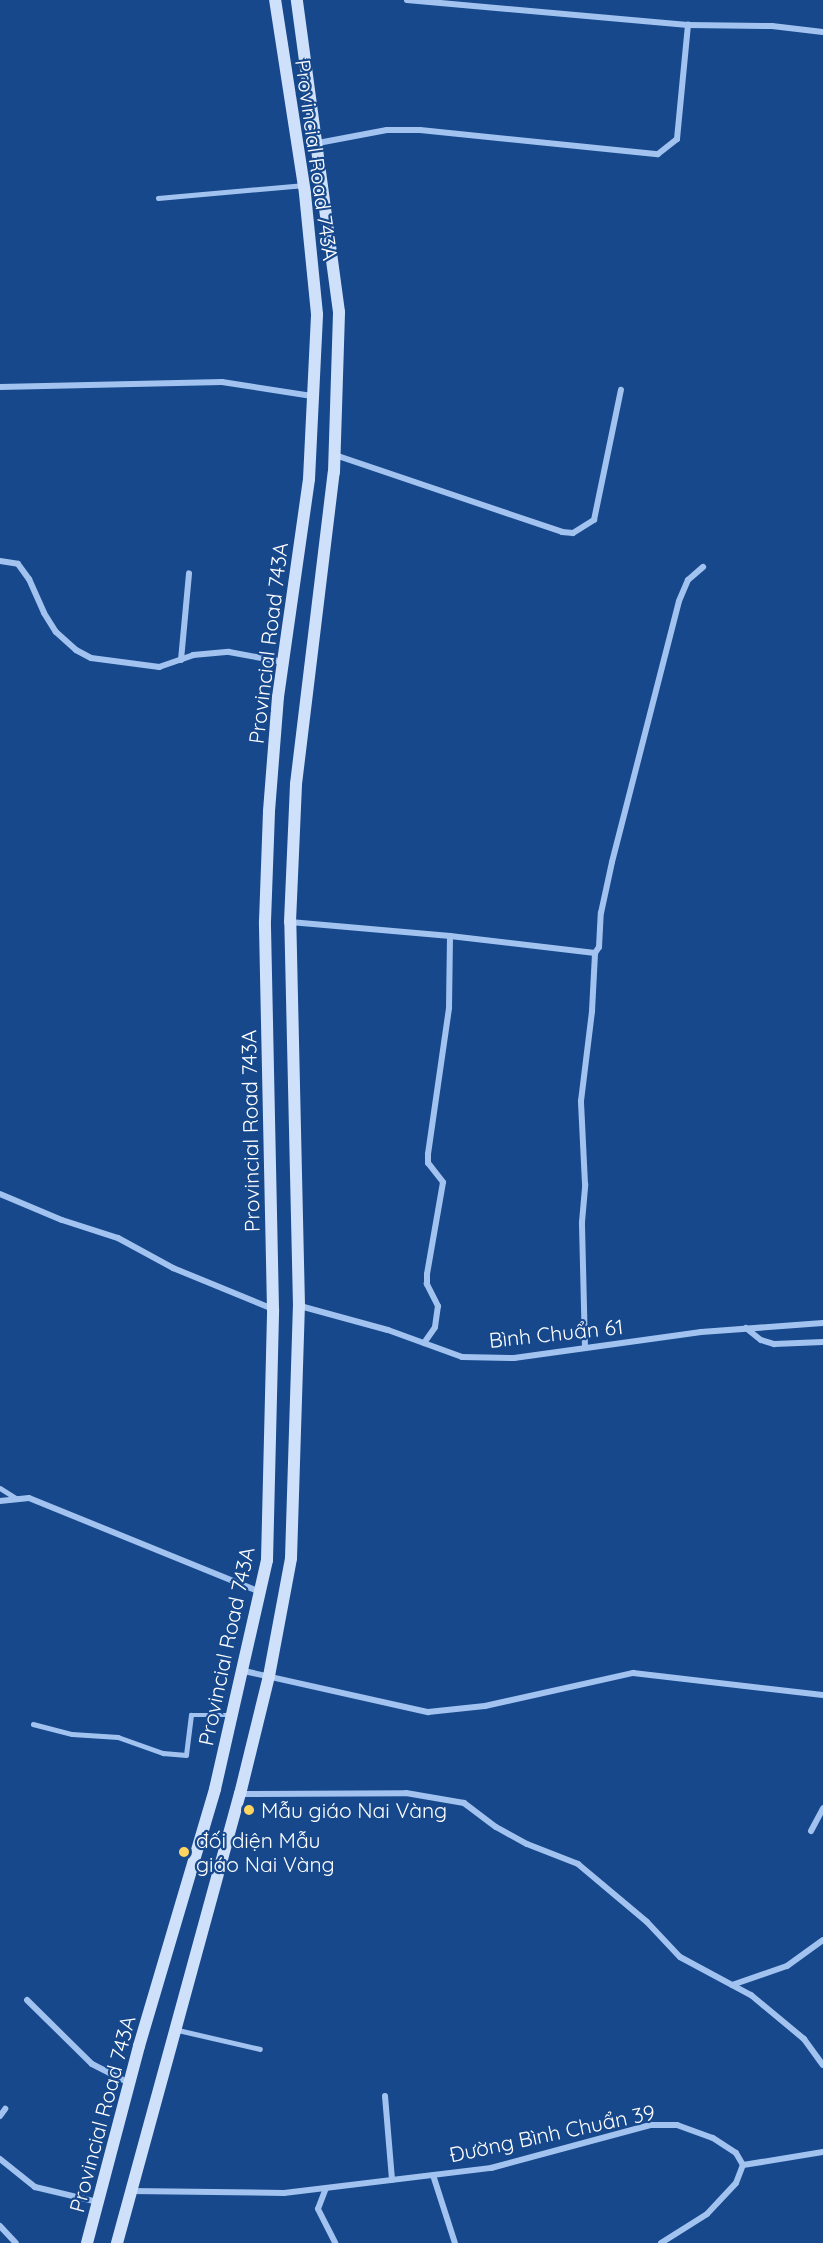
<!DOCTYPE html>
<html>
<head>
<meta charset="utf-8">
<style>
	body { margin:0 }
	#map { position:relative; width:823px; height:2243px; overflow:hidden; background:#17488c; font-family:Quicksand,sans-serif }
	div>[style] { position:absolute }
	.lane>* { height:4.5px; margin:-2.25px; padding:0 2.25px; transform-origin:2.25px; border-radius:2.25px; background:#a2c3ef }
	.street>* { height:6px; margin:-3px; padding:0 3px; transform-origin:3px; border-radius:3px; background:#a2c3ef }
	.secondary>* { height:12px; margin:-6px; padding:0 6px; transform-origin:6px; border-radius:6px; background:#cfe1fa }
	.dots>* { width:16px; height:16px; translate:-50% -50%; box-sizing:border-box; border:3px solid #17488c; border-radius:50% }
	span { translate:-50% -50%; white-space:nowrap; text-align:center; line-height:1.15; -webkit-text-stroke:4.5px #17488c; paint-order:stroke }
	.street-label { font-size:21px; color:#fff }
	.poi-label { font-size:21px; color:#fff }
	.left { translate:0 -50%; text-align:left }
</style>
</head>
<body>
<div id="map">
	<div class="lane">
		<i style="left:158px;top:198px;width:147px;rotate:-5.1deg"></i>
		<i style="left:0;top:1488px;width:19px;rotate:32deg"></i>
		<i style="left:33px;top:1724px;width:40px;rotate:14.4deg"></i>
		<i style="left:72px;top:1734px;width:46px;rotate:3.7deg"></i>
		<i style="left:118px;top:1737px;width:48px;rotate:19.6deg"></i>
		<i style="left:163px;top:1753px;width:23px;rotate:5deg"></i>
		<i style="left:186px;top:1755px;width:40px;rotate:-82.9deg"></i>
		<i style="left:191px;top:1715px;width:39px"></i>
		<i style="left:178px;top:2030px;width:84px;rotate:13deg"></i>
	</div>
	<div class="street">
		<i style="left:407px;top:0;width:282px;rotate:5.1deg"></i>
		<i style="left:688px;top:25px;width:84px;rotate:0.7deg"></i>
		<i style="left:772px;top:26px;width:51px;rotate:6.7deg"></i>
		<i style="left:318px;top:143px;width:70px;rotate:-10.7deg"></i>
		<i style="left:387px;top:130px;width:33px"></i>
		<i style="left:420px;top:130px;width:239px;rotate:5.8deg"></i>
		<i style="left:658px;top:154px;width:24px;rotate:-38deg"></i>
		<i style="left:677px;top:139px;width:115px;rotate:-84.5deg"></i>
		<i style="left:0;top:387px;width:222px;rotate:-1.3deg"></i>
		<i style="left:222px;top:382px;width:91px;rotate:8.8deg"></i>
		<i style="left:335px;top:455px;width:240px;rotate:18.7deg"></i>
		<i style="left:562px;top:532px;width:11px;rotate:5deg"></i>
		<i style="left:573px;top:533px;width:25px;rotate:-32deg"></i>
		<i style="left:594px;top:520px;width:133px;rotate:-78.3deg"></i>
		<i style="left:0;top:561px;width:18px;rotate:9deg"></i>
		<i style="left:18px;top:564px;width:19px;rotate:54deg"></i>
		<i style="left:29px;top:579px;width:37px;rotate:66deg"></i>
		<i style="left:44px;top:613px;width:22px;rotate:58deg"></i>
		<i style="left:56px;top:632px;width:27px;rotate:42deg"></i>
		<i style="left:76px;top:650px;width:17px;rotate:28deg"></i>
		<i style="left:91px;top:658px;width:69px;rotate:7.5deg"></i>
		<i style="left:159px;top:667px;width:36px;rotate:-19deg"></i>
		<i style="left:193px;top:655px;width:36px;rotate:-5deg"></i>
		<i style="left:229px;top:652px;width:55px;rotate:10.5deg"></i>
		<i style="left:181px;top:660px;width:87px;rotate:-84.7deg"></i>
		<i style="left:290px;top:922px;width:161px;rotate:5deg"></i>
		<i style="left:450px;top:936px;width:146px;rotate:6.7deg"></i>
		<i style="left:595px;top:953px;width:7px;rotate:-56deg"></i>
		<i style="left:599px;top:947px;width:34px;rotate:-87deg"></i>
		<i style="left:601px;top:913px;width:52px;rotate:-77.8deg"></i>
		<i style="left:612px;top:862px;width:269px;rotate:-75.6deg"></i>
		<i style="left:679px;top:601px;width:23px;rotate:-67deg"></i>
		<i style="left:688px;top:580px;width:20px;rotate:-41deg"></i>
		<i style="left:0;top:1194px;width:67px;rotate:22.8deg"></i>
		<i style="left:62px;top:1220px;width:59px;rotate:17.8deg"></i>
		<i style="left:118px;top:1238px;width:63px;rotate:28.6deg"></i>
		<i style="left:173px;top:1268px;width:108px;rotate:22.3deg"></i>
		<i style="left:300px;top:1306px;width:91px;rotate:15.3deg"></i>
		<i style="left:388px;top:1330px;width:79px;rotate:20deg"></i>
		<i style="left:462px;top:1357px;width:52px;rotate:1.1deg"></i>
		<i style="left:514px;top:1358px;width:189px;rotate:-7.9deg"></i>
		<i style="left:701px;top:1332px;width:122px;rotate:-4.2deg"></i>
		<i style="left:746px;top:1328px;width:19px;rotate:39deg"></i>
		<i style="left:761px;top:1340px;width:14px;rotate:17deg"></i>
		<i style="left:774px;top:1344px;width:49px;rotate:-2.3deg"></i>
		<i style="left:424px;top:1343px;width:19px;rotate:-55deg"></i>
		<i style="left:435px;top:1327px;width:21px;rotate:-82deg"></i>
		<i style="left:438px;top:1306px;width:25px;rotate:-117deg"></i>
		<i style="left:427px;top:1284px;width:10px;rotate:-90deg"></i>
		<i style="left:427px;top:1274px;width:93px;rotate:-80.1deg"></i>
		<i style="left:443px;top:1182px;width:24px;rotate:-128deg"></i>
		<i style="left:428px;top:1163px;width:9px;rotate:-90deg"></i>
		<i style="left:428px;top:1154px;width:148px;rotate:-81.8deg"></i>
		<i style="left:449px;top:1008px;width:72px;rotate:-89.2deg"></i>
		<i style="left:585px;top:1348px;width:126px;rotate:-91.4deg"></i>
		<i style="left:582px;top:1222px;width:38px;rotate:-85deg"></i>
		<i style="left:585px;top:1184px;width:83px;rotate:-92.8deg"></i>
		<i style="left:581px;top:1101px;width:91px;rotate:-83deg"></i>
		<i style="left:592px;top:1011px;width:58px;rotate:-87deg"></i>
		<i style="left:0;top:1501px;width:29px;rotate:-6deg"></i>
		<i style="left:29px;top:1498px;width:249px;rotate:22.1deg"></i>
		<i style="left:244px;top:1671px;width:189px;rotate:12.6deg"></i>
		<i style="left:428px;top:1712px;width:57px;rotate:-6deg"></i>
		<i style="left:485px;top:1706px;width:152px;rotate:-12.6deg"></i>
		<i style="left:633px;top:1673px;width:191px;rotate:6.6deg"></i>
		<i style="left:240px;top:1794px;width:166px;rotate:-0.3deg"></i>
		<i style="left:406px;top:1793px;width:59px;rotate:9.8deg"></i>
		<i style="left:464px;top:1803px;width:40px;rotate:37deg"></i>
		<i style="left:496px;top:1827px;width:35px;rotate:29deg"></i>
		<i style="left:527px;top:1844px;width:55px;rotate:21.4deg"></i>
		<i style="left:578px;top:1864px;width:90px;rotate:40deg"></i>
		<i style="left:647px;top:1922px;width:48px;rotate:46.7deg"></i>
		<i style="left:680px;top:1957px;width:81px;rotate:28.2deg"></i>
		<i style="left:751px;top:1995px;width:69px;rotate:39.7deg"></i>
		<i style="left:804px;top:2039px;width:32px;rotate:54deg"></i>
		<i style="left:811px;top:1831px;width:26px;rotate:-62deg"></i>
		<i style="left:732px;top:1985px;width:58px;rotate:-19.1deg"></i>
		<i style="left:787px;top:1966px;width:44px;rotate:-35.8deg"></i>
		<i style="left:27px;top:2000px;width:91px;rotate:44.6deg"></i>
		<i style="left:92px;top:2064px;width:42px;rotate:27.2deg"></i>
		<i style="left:385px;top:2096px;width:84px;rotate:85.2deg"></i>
		<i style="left:0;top:2116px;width:9px;rotate:-54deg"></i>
		<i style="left:0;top:2159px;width:45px;rotate:38.7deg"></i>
		<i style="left:35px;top:2187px;width:65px;rotate:13.4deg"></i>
		<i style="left:433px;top:2175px;width:71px;rotate:72.1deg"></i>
		<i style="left:326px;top:2188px;width:22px;rotate:111deg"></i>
		<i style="left:318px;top:2209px;width:38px;rotate:63deg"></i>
		<i style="left:130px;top:2191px;width:154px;rotate:0.7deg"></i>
		<i style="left:284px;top:2193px;width:209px;rotate:-6.9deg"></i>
		<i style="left:491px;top:2168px;width:165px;rotate:-15.1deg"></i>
		<i style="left:650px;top:2125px;width:27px"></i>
		<i style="left:677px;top:2125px;width:38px;rotate:20deg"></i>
		<i style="left:713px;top:2138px;width:27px;rotate:33deg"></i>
		<i style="left:736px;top:2153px;width:14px;rotate:60deg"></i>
		<i style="left:743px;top:2165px;width:81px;rotate:-9.2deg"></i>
		<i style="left:0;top:2226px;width:23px;rotate:47deg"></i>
		<i style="left:661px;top:2243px;width:54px;rotate:-32.2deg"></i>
		<i style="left:707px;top:2214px;width:42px;rotate:-46.9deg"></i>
		<i style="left:736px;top:2183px;width:19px;rotate:-69deg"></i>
	</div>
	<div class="secondary">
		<i style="left:87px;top:2243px;width:204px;rotate:-75.2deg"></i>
		<i style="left:139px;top:2046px;width:268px;rotate:-73.5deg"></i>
		<i style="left:215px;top:1789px;width:235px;rotate:-77.2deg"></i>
		<i style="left:267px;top:1560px;width:251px;rotate:-88.6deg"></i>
		<i style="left:273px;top:1309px;width:388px;rotate:-91.2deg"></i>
		<i style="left:265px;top:921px;width:110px;rotate:-87.9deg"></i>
		<i style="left:269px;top:811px;width:114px;rotate:-85.5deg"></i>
		<i style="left:278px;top:697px;width:220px;rotate:-81.9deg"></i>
		<i style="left:309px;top:479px;width:165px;rotate:-87.2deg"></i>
		<i style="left:317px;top:314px;width:122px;rotate:-95.7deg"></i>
		<i style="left:305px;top:193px;width:195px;rotate:-98.8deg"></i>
		<i style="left:117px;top:2243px;width:466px;rotate:-74.7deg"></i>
		<i style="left:240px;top:1794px;width:122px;rotate:-76.2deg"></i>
		<i style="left:269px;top:1676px;width:120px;rotate:-79.4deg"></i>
		<i style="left:291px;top:1558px;width:252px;rotate:-88.2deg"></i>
		<i style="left:299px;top:1306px;width:384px;rotate:-91.3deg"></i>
		<i style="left:290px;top:922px;width:138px;rotate:-87.5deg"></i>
		<i style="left:296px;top:784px;width:314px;rotate:-83.1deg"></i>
		<i style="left:334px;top:472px;width:160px;rotate:-88.2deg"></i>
		<i style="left:339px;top:312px;width:315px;rotate:-97.7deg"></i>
	</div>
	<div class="dots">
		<i style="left:249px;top:1810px;background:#ffd45f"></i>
		<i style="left:184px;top:1852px;background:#ffd45f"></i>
	</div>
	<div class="street-label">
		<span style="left:317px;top:160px;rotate:82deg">Provincial Road 743A</span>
		<span style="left:268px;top:643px;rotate:-83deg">Provincial Road 743A</span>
		<span style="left:250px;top:1131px;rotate:-91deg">Provincial Road 743A</span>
		<span style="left:556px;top:1333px;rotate:-6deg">Bình Chuẩn 61</span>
		<span style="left:226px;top:1646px;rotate:-78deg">Provincial Road 743A</span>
		<span style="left:102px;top:2114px;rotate:-75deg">Provincial Road 743A</span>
		<span style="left:552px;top:2133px;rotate:-12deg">Đường Bình Chuẩn 39</span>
	</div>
	<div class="poi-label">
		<span class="left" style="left:261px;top:1810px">Mẫu giáo Nai Vàng</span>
		<span class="left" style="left:196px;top:1852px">đối diện Mẫu<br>giáo Nai Vàng</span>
	</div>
</div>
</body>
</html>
